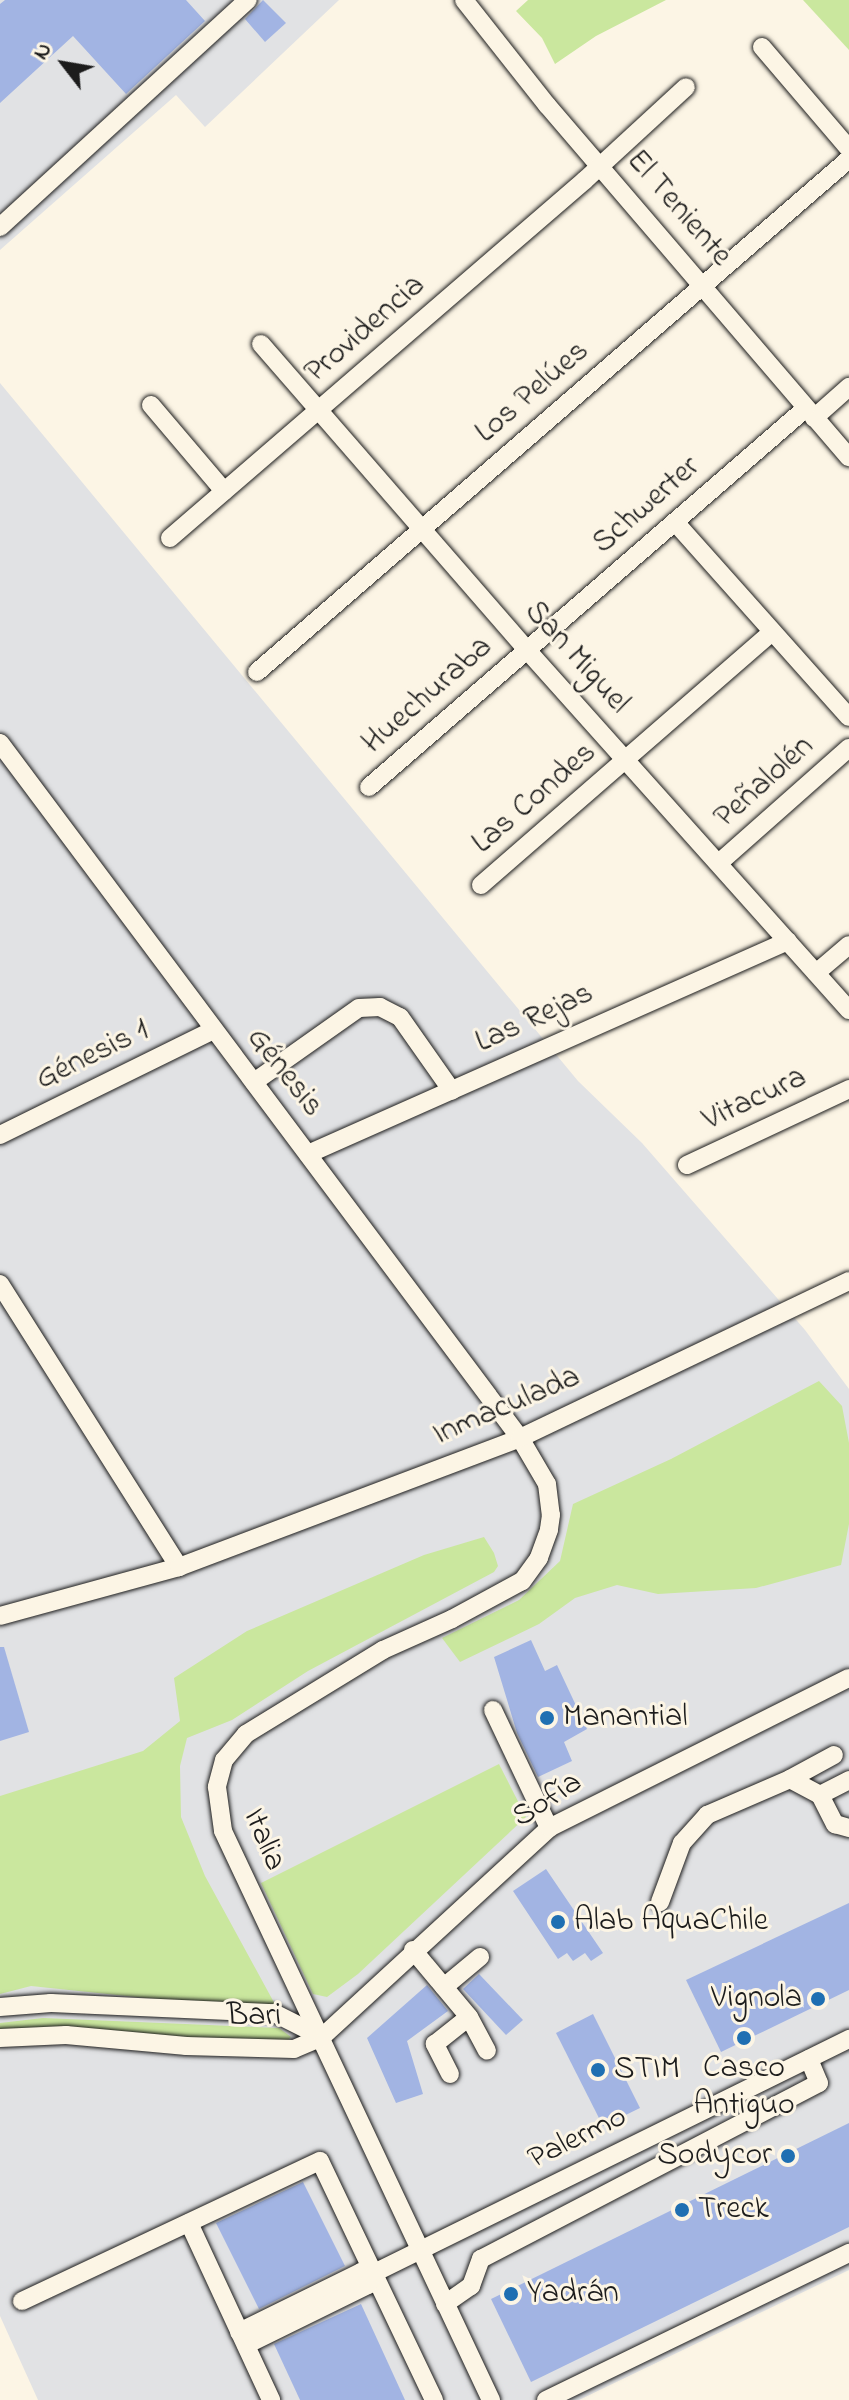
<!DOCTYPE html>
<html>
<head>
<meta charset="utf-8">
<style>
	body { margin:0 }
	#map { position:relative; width:849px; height:2400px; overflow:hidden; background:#fcf5e5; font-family:"Indie Flower",sans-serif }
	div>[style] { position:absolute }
	.built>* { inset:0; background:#e1e2e4 }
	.green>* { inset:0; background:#cae79e }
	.building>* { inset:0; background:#a2b4e3 }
	.roads { filter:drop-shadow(0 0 2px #1c1c1c) drop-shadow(0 0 2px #1c1c1c) }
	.minor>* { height:18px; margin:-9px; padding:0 9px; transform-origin:9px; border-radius:9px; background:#fcf5e5 }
	.dots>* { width:22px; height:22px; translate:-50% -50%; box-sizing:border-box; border:4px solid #fcf5e5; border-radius:50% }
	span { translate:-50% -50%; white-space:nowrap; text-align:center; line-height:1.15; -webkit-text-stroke:6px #fcf5e5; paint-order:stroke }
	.street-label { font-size:32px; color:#1c1c1c }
	.poi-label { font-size:32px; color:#1c1c1c }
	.left { translate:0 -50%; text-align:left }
	.right { translate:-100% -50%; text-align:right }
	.north { position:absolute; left:24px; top:24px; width:80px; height:80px; -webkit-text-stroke:6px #fcf5e5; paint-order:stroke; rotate:301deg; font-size:22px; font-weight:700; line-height:32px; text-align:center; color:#1c1c1c }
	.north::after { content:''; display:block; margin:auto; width:28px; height:36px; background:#1c1c1c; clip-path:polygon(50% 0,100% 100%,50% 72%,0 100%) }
</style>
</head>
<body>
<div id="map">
	<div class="built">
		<i style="clip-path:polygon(0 0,339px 0,205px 127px,176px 95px,0 250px)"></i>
		<i style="clip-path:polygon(0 383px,578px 1081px,642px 1143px,805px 1330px,849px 1389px,849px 2270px,579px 2400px,38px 2400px,0 2316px)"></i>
	</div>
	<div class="green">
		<i style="clip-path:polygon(528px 0,666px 0,596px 36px,555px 64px,542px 38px,516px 11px)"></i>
		<i style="clip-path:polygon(803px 0,849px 0,849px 50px)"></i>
		<i style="clip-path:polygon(819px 1381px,842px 1406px,849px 1443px,849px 1524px,841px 1565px,756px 1588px,658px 1594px,617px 1585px,575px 1598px,539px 1624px,460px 1662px,442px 1638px,519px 1600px,560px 1561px,573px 1504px,671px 1459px)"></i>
		<i style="clip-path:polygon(484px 1537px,494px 1553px,498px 1566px,494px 1572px,308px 1671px,232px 1720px,187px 1738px,180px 1766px,181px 1817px,205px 1876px,277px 2008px,222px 2006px,31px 1986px,0 1994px,0 1796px,143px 1751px,180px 1721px,174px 1678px,247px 1631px,424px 1555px)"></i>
		<i style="clip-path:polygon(499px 1764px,526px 1817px,358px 1974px,327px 1997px,313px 1994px,261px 1883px)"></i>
		<i style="clip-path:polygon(43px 2018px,279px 2028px,291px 2037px,286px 2042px,0 2041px,0 2023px)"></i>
	</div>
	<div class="building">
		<i style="clip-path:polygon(5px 0,186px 0,205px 21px,126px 94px,73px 36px,0 103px,0 4px)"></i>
		<i style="clip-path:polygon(263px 0,286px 23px,265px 42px,245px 19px)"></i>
		<i style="clip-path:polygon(531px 1640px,545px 1671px,557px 1665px,587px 1729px,564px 1742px,572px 1761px,538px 1777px,517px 1733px,494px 1657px)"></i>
		<i style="clip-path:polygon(0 1647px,4px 1647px,29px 1732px,0 1741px)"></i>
		<i style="clip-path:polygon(546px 1869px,603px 1953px,591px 1961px,585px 1953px,573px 1961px,567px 1953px,558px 1959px,513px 1891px)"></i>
		<i style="clip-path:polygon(849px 1903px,849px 1990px,721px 2052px,686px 1980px)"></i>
		<i style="clip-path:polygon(479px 1974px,523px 2020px,506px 2035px,463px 1989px)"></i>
		<i style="clip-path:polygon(427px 1985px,448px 2011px,407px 2041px,423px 2094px,396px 2103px,367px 2038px)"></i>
		<i style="clip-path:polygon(593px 2014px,640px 2108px,603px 2126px,556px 2033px)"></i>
		<i style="clip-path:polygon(849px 2123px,849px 2227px,531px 2382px,491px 2299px)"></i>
		<i style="clip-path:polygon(303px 2182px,345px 2266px,259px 2309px,216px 2223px)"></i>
		<i style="clip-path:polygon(361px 2304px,405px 2400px,300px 2400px,274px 2344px)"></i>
	</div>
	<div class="roads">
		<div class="minor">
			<i style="left:464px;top:0;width:134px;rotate:51.7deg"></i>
			<i style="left:547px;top:105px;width:464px;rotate:49.4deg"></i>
			<i style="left:762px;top:47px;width:134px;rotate:49.5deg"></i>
			<i style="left:0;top:227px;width:336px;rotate:-42.5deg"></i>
			<i style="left:261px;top:344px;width:405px;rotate:49deg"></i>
			<i style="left:527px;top:650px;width:483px;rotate:48.2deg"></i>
			<i style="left:151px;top:405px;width:113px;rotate:49.7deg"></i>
			<i style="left:814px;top:418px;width:47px;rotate:-41.5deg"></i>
			<i style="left:675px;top:522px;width:261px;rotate:48.3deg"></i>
			<i style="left:170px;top:538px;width:548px;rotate:-40.78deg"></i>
			<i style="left:585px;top:180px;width:137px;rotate:-42.6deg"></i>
			<i style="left:257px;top:672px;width:783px;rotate:-40.91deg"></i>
			<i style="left:0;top:743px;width:868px;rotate:53.2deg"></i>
			<i style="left:520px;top:1438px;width:53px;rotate:59.6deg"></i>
			<i style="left:547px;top:1484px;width:31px;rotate:83deg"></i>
			<i style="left:551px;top:1515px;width:15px;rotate:98deg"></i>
			<i style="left:549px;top:1530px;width:30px;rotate:110deg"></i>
			<i style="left:539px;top:1558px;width:29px;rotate:126deg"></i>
			<i style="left:522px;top:1581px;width:80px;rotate:151.5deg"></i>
			<i style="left:452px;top:1619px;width:76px;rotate:155.8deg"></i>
			<i style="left:383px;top:1650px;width:161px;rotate:148.5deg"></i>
			<i style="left:246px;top:1734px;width:34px;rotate:130deg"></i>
			<i style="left:224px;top:1760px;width:28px;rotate:105deg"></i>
			<i style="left:217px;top:1787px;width:44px;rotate:82.2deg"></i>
			<i style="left:223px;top:1831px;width:629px;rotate:64.78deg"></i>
			<i style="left:369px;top:787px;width:578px;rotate:-40.93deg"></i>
			<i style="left:720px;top:862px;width:172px;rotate:-41.5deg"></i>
			<i style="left:481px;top:885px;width:386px;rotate:-41deg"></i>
			<i style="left:816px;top:973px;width:43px;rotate:-40.3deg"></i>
			<i style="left:254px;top:1082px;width:128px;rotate:-35.2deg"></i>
			<i style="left:359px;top:1008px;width:21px;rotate:-3deg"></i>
			<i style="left:380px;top:1007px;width:22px;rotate:27deg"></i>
			<i style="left:400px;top:1017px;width:90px;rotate:54.9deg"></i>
			<i style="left:0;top:1135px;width:237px;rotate:-26.2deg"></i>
			<i style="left:308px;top:1154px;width:525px;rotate:-23.93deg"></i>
			<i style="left:687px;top:1165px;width:179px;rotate:-25.1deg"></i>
			<i style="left:0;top:1284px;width:335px;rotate:57.7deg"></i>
			<i style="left:0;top:1616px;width:186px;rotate:-15.3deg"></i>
			<i style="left:179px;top:1567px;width:365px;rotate:-20.7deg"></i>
			<i style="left:520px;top:1438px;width:365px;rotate:-25.5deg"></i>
			<i style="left:493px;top:1710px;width:131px;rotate:64.6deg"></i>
			<i style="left:790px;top:1779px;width:34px;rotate:28deg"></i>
			<i style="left:820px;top:1795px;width:33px;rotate:63deg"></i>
			<i style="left:835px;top:1824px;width:15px;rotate:16deg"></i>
			<i style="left:820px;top:1795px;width:33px;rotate:-27deg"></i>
			<i style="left:660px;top:1902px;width:63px;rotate:-69.6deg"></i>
			<i style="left:682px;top:1843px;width:38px;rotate:-48deg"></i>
			<i style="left:707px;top:1815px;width:90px;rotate:-23.4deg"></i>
			<i style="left:790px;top:1779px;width:50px;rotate:-28.6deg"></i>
			<i style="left:413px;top:1950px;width:87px;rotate:50.1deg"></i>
			<i style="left:469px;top:2017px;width:38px;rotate:62deg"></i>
			<i style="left:444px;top:1987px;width:47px;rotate:-39.8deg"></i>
			<i style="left:0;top:2007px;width:51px;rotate:-4.5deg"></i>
			<i style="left:51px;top:2003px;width:223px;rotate:2.6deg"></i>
			<i style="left:274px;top:2013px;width:54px;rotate:26.6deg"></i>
			<i style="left:0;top:2038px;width:66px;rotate:-2.6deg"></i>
			<i style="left:66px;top:2035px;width:121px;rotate:5.2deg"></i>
			<i style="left:186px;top:2046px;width:108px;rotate:1.6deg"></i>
			<i style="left:294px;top:2049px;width:30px;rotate:-23deg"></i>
			<i style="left:322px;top:2037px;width:309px;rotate:-42.6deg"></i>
			<i style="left:549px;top:1828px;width:335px;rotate:-26.6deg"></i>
			<i style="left:450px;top:2074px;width:34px;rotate:-117deg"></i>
			<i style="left:435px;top:2044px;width:43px;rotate:-38.5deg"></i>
			<i style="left:189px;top:2223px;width:195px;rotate:65.1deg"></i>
			<i style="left:22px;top:2301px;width:329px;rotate:-25.2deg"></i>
			<i style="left:320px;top:2161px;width:265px;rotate:64.5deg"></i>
			<i style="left:445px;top:2304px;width:32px;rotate:-35deg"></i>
			<i style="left:471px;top:2286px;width:29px;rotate:-70deg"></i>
			<i style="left:481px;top:2259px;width:381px;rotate:-27.5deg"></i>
			<i style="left:819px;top:2083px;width:26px;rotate:-113deg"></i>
			<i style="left:239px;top:2332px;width:136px;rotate:-26.2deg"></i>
			<i style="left:361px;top:2272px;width:13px;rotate:4deg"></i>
			<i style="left:374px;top:2273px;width:530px;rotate:-26.23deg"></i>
			<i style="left:246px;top:2345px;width:136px;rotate:-26.2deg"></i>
			<i style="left:368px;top:2285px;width:13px;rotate:-63deg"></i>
			<i style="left:546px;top:2400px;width:337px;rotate:-25.9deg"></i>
		</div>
	</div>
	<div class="dots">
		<i style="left:547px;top:1718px;background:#1f6fb2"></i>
		<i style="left:558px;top:1922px;background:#1f6fb2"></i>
		<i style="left:818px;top:1999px;background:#1f6fb2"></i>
		<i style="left:744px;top:2038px;background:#1f6fb2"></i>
		<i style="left:598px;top:2070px;background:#1f6fb2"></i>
		<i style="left:788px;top:2156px;background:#1f6fb2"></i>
		<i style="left:682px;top:2210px;background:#1f6fb2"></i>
		<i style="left:511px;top:2294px;background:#1f6fb2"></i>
	</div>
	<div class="street-label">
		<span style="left:678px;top:209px;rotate:49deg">El Teniente</span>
		<span style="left:366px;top:330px;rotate:-41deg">Providencia</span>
		<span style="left:533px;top:393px;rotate:-41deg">Los Pelúes</span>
		<span style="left:647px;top:506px;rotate:-41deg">Schwerter</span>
		<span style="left:576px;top:658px;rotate:48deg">San Miguel</span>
		<span style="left:428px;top:696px;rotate:-41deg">Huechuraba</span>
		<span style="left:765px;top:783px;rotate:-42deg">Peñalolén</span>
		<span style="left:535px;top:799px;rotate:-41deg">Las Condes</span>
		<span style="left:535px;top:1019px;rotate:-25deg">Las Rejas</span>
		<span style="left:93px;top:1056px;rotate:-26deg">Génesis 1</span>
		<span style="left:284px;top:1073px;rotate:52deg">Génesis</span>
		<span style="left:755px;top:1100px;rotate:-25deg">Vitacura</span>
		<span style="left:507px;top:1407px;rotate:-23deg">Inmaculada</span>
		<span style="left:548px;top:1801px;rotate:-33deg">Sofía</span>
		<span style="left:263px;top:1840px;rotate:67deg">Italia</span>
		<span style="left:254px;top:2017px">Bari</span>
		<span style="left:578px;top:2139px;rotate:-26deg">Palermo</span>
	</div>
	<div class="poi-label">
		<span class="left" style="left:563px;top:1718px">Manantial</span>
		<span class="left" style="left:574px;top:1922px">Alab AquaChile</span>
		<span class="right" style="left:802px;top:1999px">Vignola</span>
		<span class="left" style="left:614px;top:2070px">STIM</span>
		<span style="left:744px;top:2088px">Casco<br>Antiguo</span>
		<span class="right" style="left:772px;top:2156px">Sodycor</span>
		<span class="left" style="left:698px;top:2210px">Treck</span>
		<span class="left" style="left:527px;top:2294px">Yadrán</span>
	</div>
	<div class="north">N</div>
</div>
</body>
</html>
